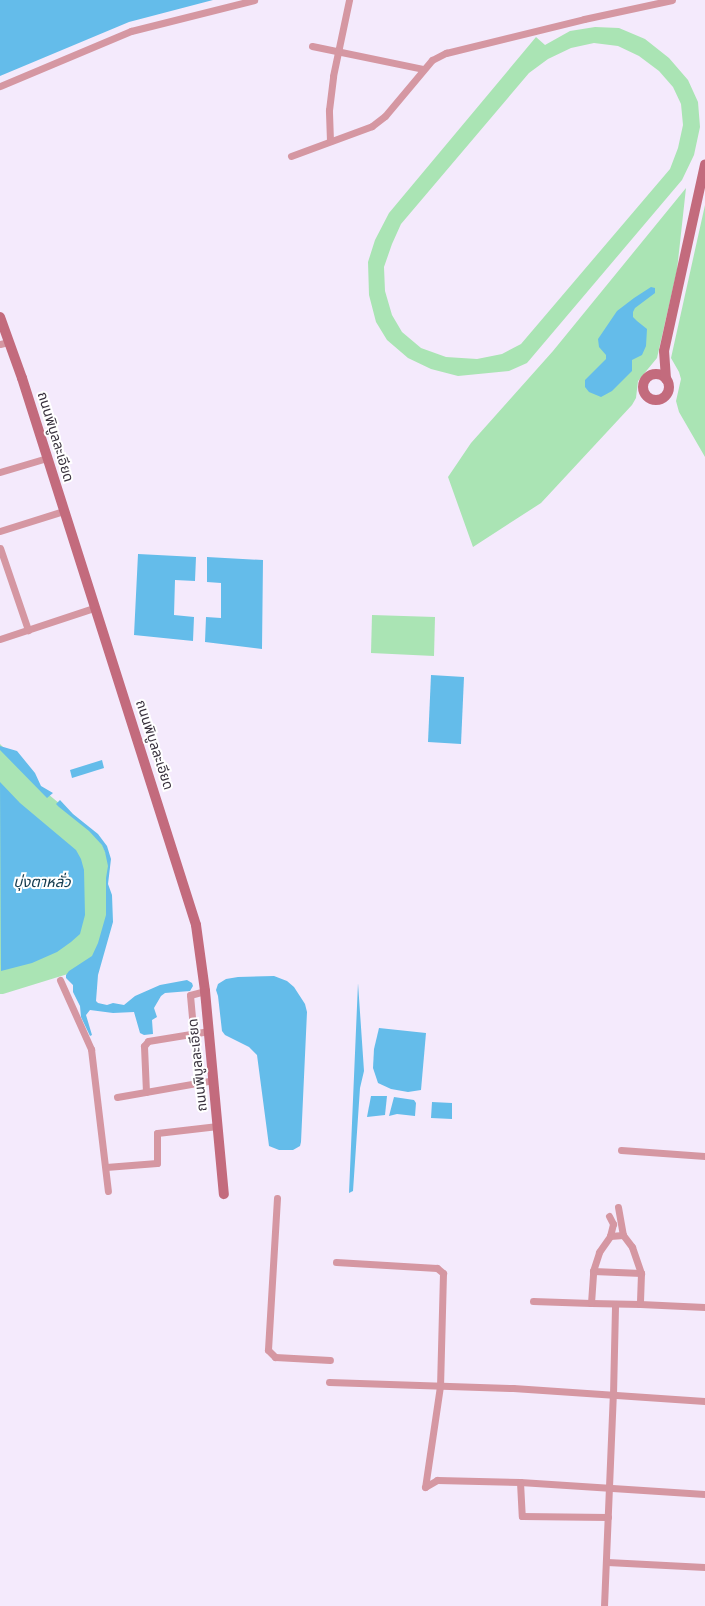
<!DOCTYPE html>
<html>
<head>
<meta charset="utf-8">
<style>
	body { margin:0 }
	#map { position:relative; width:705px; height:1606px; overflow:hidden; background:#f4eafc; font-family:"Varela Round","Noto Sans Thai",sans-serif }
	div>[style] { position:absolute }
	.green>* { inset:0; background:#aae4b4 }
	.water>* { inset:0; background:#64bcea }
	.street>* { height:7px; margin:-3.5px; padding:0 3.5px; transform-origin:3.5px; border-radius:3.5px; background:#d597a2 }
	.secondary>* { height:10px; margin:-5px; padding:0 5px; transform-origin:5px; border-radius:5px; background:#c36b7d }
	.secondary>.ring { margin:-5px; padding:0; box-sizing:content-box; background:none; border:10px solid #c36b7d; border-radius:50% }
	span { translate:-50% -50%; white-space:nowrap; text-align:center; line-height:1.15; -webkit-text-stroke:4px #fff; paint-order:stroke }
	.street-label { font-size:14px; color:#39323e }
	.water-label { font-size:15px; color:#143b4e; font-style:italic }
</style>
</head>
<body>
<div id="map">
	<div class="green">
		<i style="clip-path:polygon(evenodd,595px 27px,619px 28px,645px 39px,669px 58px,688px 80px,698px 102px,700px 127px,694px 155px,682px 180px,527px 363px,509px 371px,458px 376px,431px 369px,408px 358px,387px 340px,376px 322px,369px 295px,368px 262px,375px 240px,389px 213px,536px 37px,545px 45px,570px 31px,595px 27px,594px 43px,618px 46px,639px 56px,659px 71px,673px 87px,681px 104px,683px 125px,678px 148px,670px 169px,521px 344px,502px 354px,477px 359px,446px 357px,421px 348px,402px 332px,392px 315px,385px 291px,384px 267px,392px 244px,401px 224px,529px 73px,548px 59px,571px 48px,594px 43px)"></i>
		<i style="clip-path:polygon(686px 188px,677px 270px,657px 358px,638px 381px,636px 398px,632px 405px,541px 503px,473px 547px,448px 477px,471px 443px,553px 351px)"></i>
		<i style="clip-path:polygon(705px 205px,705px 457px,679px 412px,676px 401px,681px 379px,679px 372px,671px 358px)"></i>
		<i style="clip-path:polygon(372px 615px,435px 617px,434px 656px,371px 653px)"></i>
		<i style="clip-path:polygon(0 744px,48px 794px,89px 828px,101px 841px,110px 864px,107px 884px,109px 918px,93px 959px,71px 973px,3px 994px,0 994px)"></i>
	</div>
	<div class="water">
		<i style="clip-path:polygon(0 0,213px 0,129px 22px,0 76px)"></i>
		<i style="clip-path:polygon(651px 287px,655px 288px,655px 293px,635px 308px,633px 312px,633px 317px,637px 321px,647px 329px,646px 346px,642px 355px,632px 360px,632px 371px,612px 391px,601px 397px,589px 392px,585px 387px,585px 380px,606px 359px,606px 355px,599px 347px,598px 339px,617px 311px,634px 298px)"></i>
		<i style="clip-path:polygon(138px 554px,196px 557px,195px 581px,175px 580px,174px 615px,194px 617px,193px 641px,134px 635px)"></i>
		<i style="clip-path:polygon(207px 557px,263px 560px,262px 649px,205px 642px,206px 617px,221px 618px,221px 583px,207px 582px)"></i>
		<i style="clip-path:polygon(431px 675px,464px 677px,461px 744px,428px 742px)"></i>
		<i style="clip-path:polygon(0 746px,17px 751px,35px 773px,41px 786px,53px 793px,47px 798px,0 750px)"></i>
		<i style="clip-path:polygon(102px 760px,104px 768px,72px 778px,70px 770px)"></i>
		<i style="clip-path:polygon(0 782px,20px 803px,76px 850px,81px 859px,84px 870px,85px 915px,80px 934px,71px 942px,57px 952px,32px 963px,1px 971px)"></i>
		<i style="clip-path:polygon(60px 800px,73px 814px,98px 834px,107px 846px,111px 859px,108px 884px,112px 895px,113px 922px,98px 975px,96px 1001px,98px 1003px,107px 1005px,113px 1003px,124px 1005px,135px 996px,160px 985px,187px 980px,192px 983px,193px 986px,190px 991px,165px 993px,161px 996px,154px 1008px,157px 1017px,152px 1020px,153px 1034px,144px 1035px,140px 1033px,134px 1012px,113px 1013px,90px 1010px,86px 1015px,92px 1035px,90px 1036px,81px 1017px,80px 1006px,73px 992px,73px 985px,66px 978px,66px 975px,69px 971px,92px 956px,98px 943px,106px 915px,106px 878px,108px 866px,105px 852px,102px 845px,89px 831px,59px 807px,56px 804px)"></i>
		<i style="clip-path:polygon(274px 976px,287px 981px,294px 987px,305px 1004px,307px 1012px,301px 1142px,300px 1146px,293px 1150px,279px 1150px,269px 1146px,257px 1055px,249px 1047px,225px 1035px,222px 1031px,218px 996px,216px 990px,218px 984px,226px 979px,238px 977px)"></i>
		<i style="clip-path:polygon(358px 983px,364px 1071px,360px 1088px,353px 1191px,349px 1193px)"></i>
		<i style="clip-path:polygon(379px 1028px,426px 1033px,421px 1090px,408px 1092px,391px 1089px,378px 1083px,373px 1068px,374px 1049px)"></i>
		<i style="clip-path:polygon(371px 1096px,387px 1096px,385px 1115px,367px 1117px)"></i>
		<i style="clip-path:polygon(394px 1097px,414px 1100px,416px 1103px,415px 1116px,397px 1114px,389px 1116px)"></i>
		<i style="clip-path:polygon(432px 1102px,452px 1103px,452px 1119px,431px 1118px)"></i>
	</div>
	<div class="street">
		<i style="left:312px;top:46px;width:113px;rotate:11.7deg"></i>
		<i style="left:0;top:86px;width:142px;rotate:-22.8deg"></i>
		<i style="left:131px;top:31px;width:127px;rotate:-14.1deg"></i>
		<i style="left:330px;top:141px;width:31px;rotate:-92deg"></i>
		<i style="left:329px;top:110px;width:34px;rotate:-83deg"></i>
		<i style="left:333px;top:76px;width:78px;rotate:-78.1deg"></i>
		<i style="left:291px;top:156px;width:86px;rotate:-20.3deg"></i>
		<i style="left:372px;top:126px;width:16px;rotate:-38deg"></i>
		<i style="left:385px;top:116px;width:73px;rotate:-50deg"></i>
		<i style="left:432px;top:60px;width:16px;rotate:-27deg"></i>
		<i style="left:446px;top:53px;width:142px;rotate:-13.8deg"></i>
		<i style="left:584px;top:19px;width:90px;rotate:-12.2deg"></i>
		<i style="left:0;top:344px;width:8px;rotate:-14deg"></i>
		<i style="left:0;top:472px;width:49px;rotate:-16.6deg"></i>
		<i style="left:0;top:531px;width:67px;rotate:-17.4deg"></i>
		<i style="left:0;top:548px;width:87px;rotate:71.1deg"></i>
		<i style="left:0;top:639px;width:99px;rotate:-18.3deg"></i>
		<i style="left:60px;top:980px;width:76px;rotate:65.8deg"></i>
		<i style="left:91px;top:1049px;width:143px;rotate:83.2deg"></i>
		<i style="left:198px;top:1083px;width:88px;rotate:-95.2deg"></i>
		<i style="left:190px;top:995px;width:16px;rotate:-15deg"></i>
		<i style="left:146px;top:1092px;width:46px;rotate:-92.5deg"></i>
		<i style="left:144px;top:1046px;width:6px;rotate:-51deg"></i>
		<i style="left:148px;top:1041px;width:62px;rotate:-9.3deg"></i>
		<i style="left:117px;top:1097px;width:98px;rotate:-9.9deg"></i>
		<i style="left:621px;top:1150px;width:84px;rotate:4.1deg"></i>
		<i style="left:106px;top:1167px;width:51px;rotate:-4.5deg"></i>
		<i style="left:157px;top:1163px;width:30px;rotate:-90deg"></i>
		<i style="left:157px;top:1133px;width:61px;rotate:-6.5deg"></i>
		<i style="left:277px;top:1198px;width:152px;rotate:93.4deg"></i>
		<i style="left:268px;top:1350px;width:10px;rotate:45deg"></i>
		<i style="left:275px;top:1357px;width:55px;rotate:3.1deg"></i>
		<i style="left:618px;top:1207px;width:28px;rotate:80deg"></i>
		<i style="left:609px;top:1216px;width:9px;rotate:63deg"></i>
		<i style="left:613px;top:1224px;width:12px;rotate:104deg"></i>
		<i style="left:336px;top:1262px;width:101px;rotate:3.4deg"></i>
		<i style="left:437px;top:1268px;width:8px;rotate:40deg"></i>
		<i style="left:443px;top:1273px;width:113px;rotate:91.5deg"></i>
		<i style="left:440px;top:1386px;width:102px;rotate:98.4deg"></i>
		<i style="left:593px;top:1271px;width:48px;rotate:2.4deg"></i>
		<i style="left:533px;top:1301px;width:58px;rotate:2deg"></i>
		<i style="left:640px;top:1304px;width:49px;rotate:-178.8deg"></i>
		<i style="left:591px;top:1303px;width:32px;rotate:-86deg"></i>
		<i style="left:593px;top:1271px;width:20px;rotate:-72deg"></i>
		<i style="left:599px;top:1252px;width:19px;rotate:-55deg"></i>
		<i style="left:610px;top:1236px;width:13px;rotate:-4deg"></i>
		<i style="left:623px;top:1235px;width:15px;rotate:53deg"></i>
		<i style="left:632px;top:1247px;width:28px;rotate:71deg"></i>
		<i style="left:641px;top:1273px;width:31px;rotate:92deg"></i>
		<i style="left:640px;top:1304px;width:65px;rotate:2.6deg"></i>
		<i style="left:329px;top:1382px;width:184px;rotate:1.9deg"></i>
		<i style="left:513px;top:1388px;width:192px;rotate:3.9deg"></i>
		<i style="left:520px;top:1482px;width:185px;rotate:3.7deg"></i>
		<i style="left:425px;top:1487px;width:14px;rotate:-30deg"></i>
		<i style="left:437px;top:1480px;width:83px;rotate:1.4deg"></i>
		<i style="left:520px;top:1482px;width:34px;rotate:87deg"></i>
		<i style="left:522px;top:1516px;width:86px;rotate:0.7deg"></i>
		<i style="left:607px;top:1562px;width:98px;rotate:2.9deg"></i>
		<i style="left:604px;top:1606px;width:211px;rotate:-87.6deg"></i>
		<i style="left:613px;top:1395px;width:91px;rotate:-88.7deg"></i>
	</div>
	<div class="secondary">
		<i style="left:0;top:317px;width:65px;rotate:70.2deg"></i>
		<i style="left:22px;top:378px;width:574px;rotate:72.35deg"></i>
		<i style="left:196px;top:925px;width:67px;rotate:82.2deg"></i>
		<i style="left:205px;top:991px;width:204px;rotate:84.7deg"></i>
		<i class="ring" style="left:643px;top:374px;width:16px;height:16px"></i>
		<i style="left:666px;top:379px;width:28px;rotate:-94deg"></i>
		<i style="left:664px;top:351px;width:191px;rotate:-77.6deg"></i>
	</div>
	<div class="street-label">
		<span style="left:55px;top:437px;rotate:73deg">ถนนพิบูลละเอียด</span>
		<span style="left:154px;top:745px;rotate:72deg">ถนนพิบูลละเอียด</span>
		<span style="left:198px;top:1065px;rotate:-96deg">ถนนพิบูลละเอียด</span>
	</div>
	<div class="water-label">
		<span style="left:42px;top:883px">บุ่งตาหลั่ว</span>
	</div>
</div>
</body>
</html>
